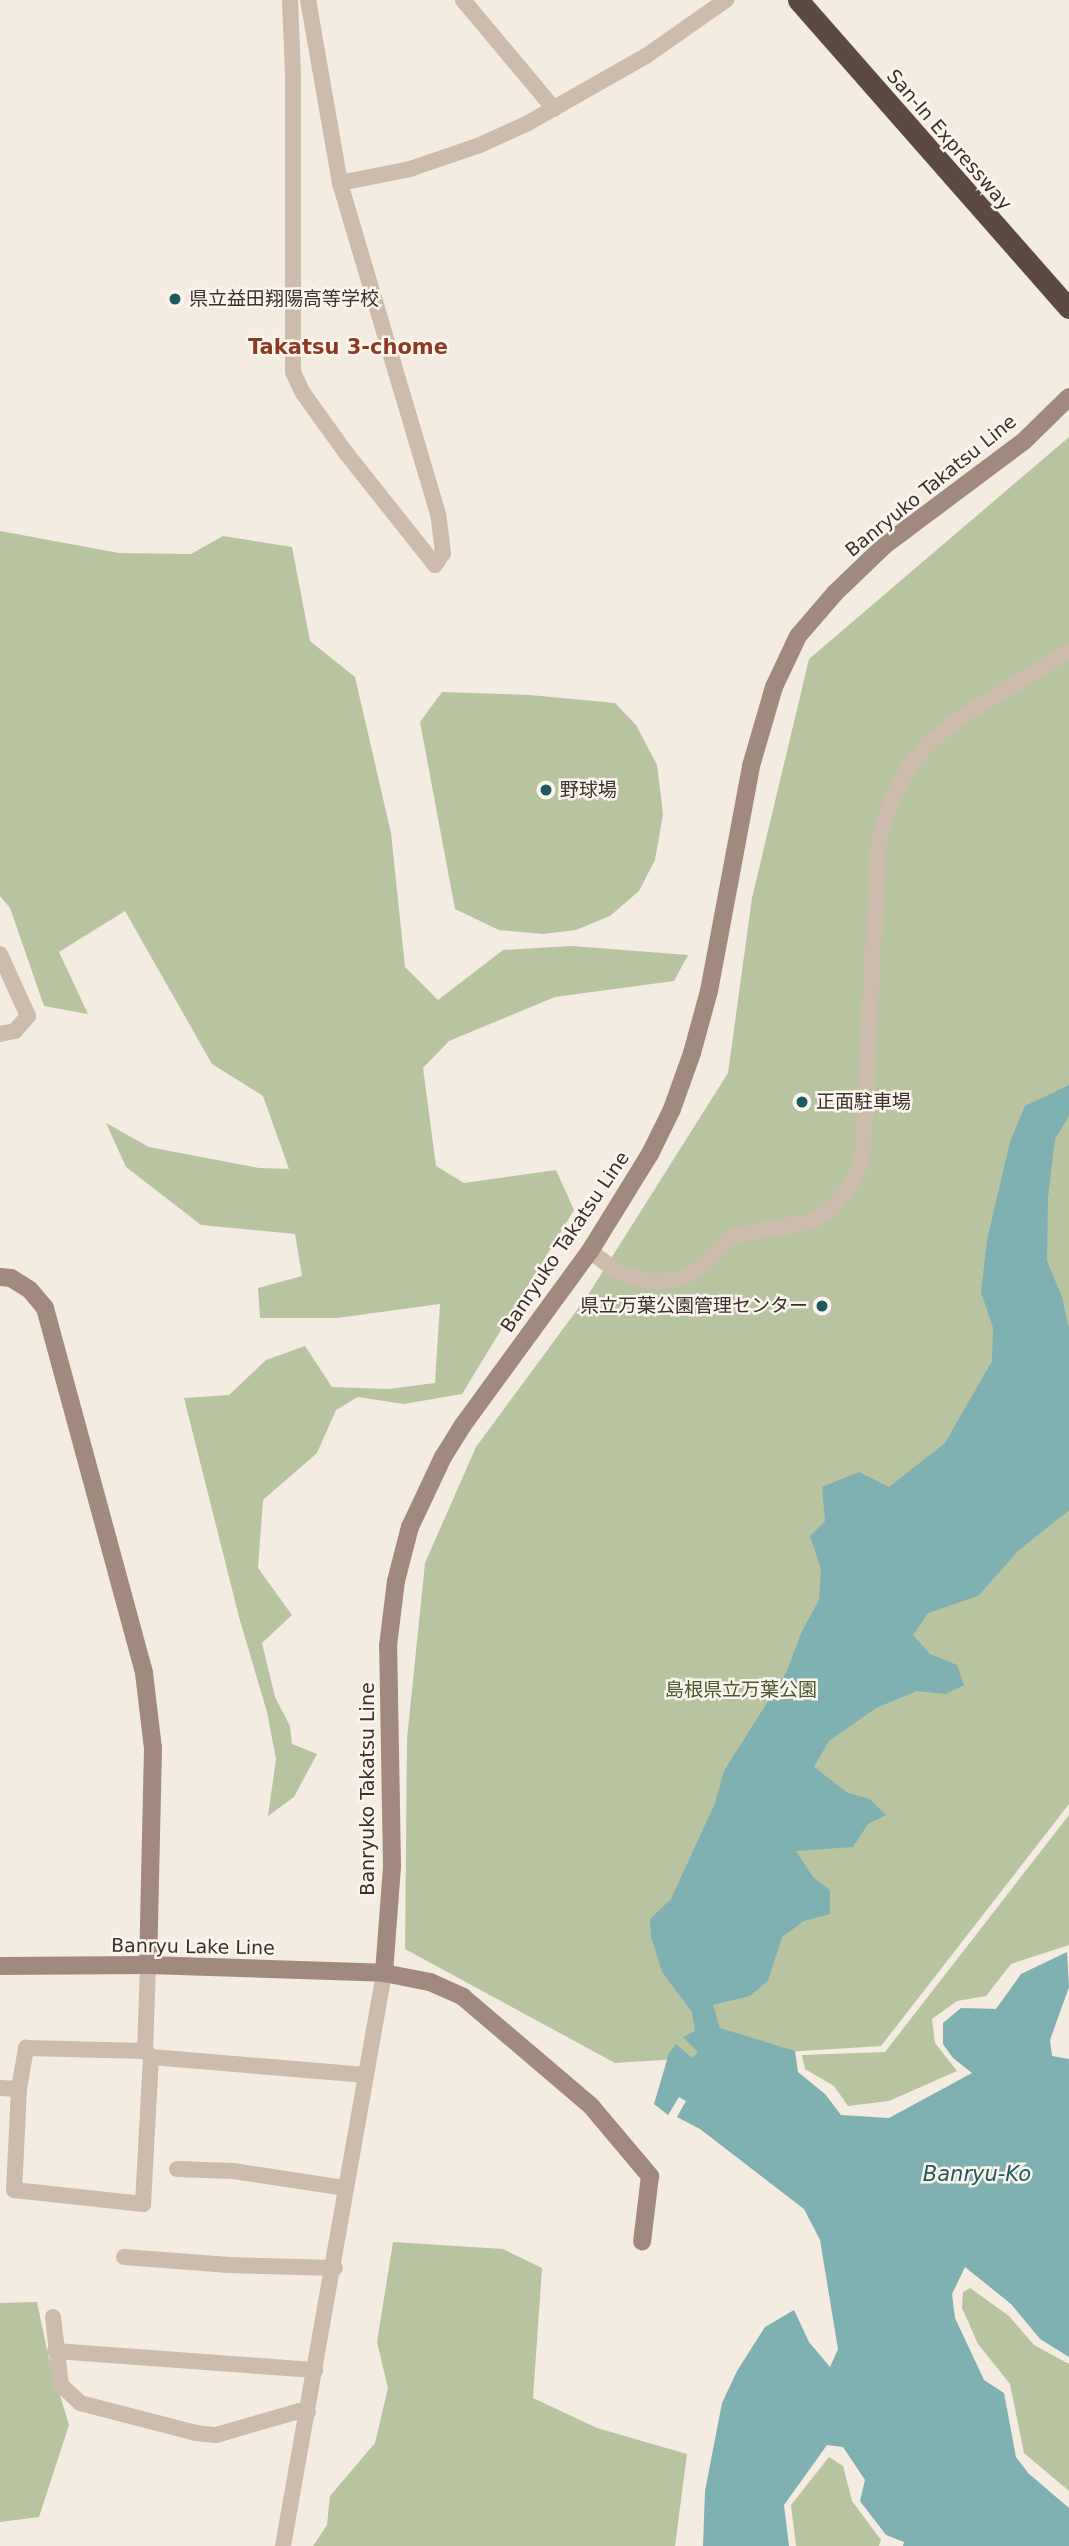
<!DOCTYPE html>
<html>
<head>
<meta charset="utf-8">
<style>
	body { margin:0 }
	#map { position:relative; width:1069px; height:2546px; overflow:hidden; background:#f4ebe1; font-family:"DejaVu Sans","Noto Sans JP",sans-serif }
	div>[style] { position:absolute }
	.green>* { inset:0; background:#b8c4a0 }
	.water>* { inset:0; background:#7fb0b2 }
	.street>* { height:16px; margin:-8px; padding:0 8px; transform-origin:8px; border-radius:8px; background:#cdbbac }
	.secondary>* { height:18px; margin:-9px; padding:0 9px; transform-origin:9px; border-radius:9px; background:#a18a7d }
	.highway>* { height:21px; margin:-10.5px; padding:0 10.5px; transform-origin:10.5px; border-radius:10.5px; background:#5c4a42 }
	.dots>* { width:19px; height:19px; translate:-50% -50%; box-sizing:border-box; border:4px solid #fbf5ee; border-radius:50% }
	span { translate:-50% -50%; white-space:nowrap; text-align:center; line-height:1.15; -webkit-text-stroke:5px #fbf5ee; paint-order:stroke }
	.street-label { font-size:19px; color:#3b302b }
	.poi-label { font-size:19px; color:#3b302b }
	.left { translate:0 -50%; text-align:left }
	.right { translate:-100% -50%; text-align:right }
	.park-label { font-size:19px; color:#4a5a2e }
	.neighbourhood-label { font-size:21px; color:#8c3b22; font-weight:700 }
	.water-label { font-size:21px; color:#1f5a5e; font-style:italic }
</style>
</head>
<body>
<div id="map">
	<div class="green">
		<i style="clip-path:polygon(1069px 437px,1069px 1804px,881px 2046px,615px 2063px,405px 1949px,407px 1739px,425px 1563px,476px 1447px,588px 1295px,728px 1073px,752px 898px,809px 659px)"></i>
		<i style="clip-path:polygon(0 531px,119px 553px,191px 554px,223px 536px,292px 547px,310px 641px,355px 677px,391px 833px,405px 967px,438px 1000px,503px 950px,572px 946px,688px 955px,674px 981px,555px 997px,449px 1041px,423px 1068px,436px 1166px,464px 1183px,556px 1170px,574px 1210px,462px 1394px,404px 1404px,358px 1397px,336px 1410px,317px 1453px,263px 1500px,258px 1568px,292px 1615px,262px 1643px,275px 1697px,290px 1726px,292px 1744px,317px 1754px,294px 1797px,268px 1816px,276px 1759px,267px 1712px,239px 1617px,184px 1398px,229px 1395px,266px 1360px,305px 1346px,332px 1387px,388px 1389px,435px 1383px,440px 1304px,337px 1318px,260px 1318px,258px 1288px,302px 1276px,295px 1234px,201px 1225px,126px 1167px,106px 1123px,149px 1147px,259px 1168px,289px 1169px,263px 1096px,212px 1064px,125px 911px,59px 952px,88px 1014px,44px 1006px,10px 908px,0 896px)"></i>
		<i style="clip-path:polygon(442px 692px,530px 695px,615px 703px,636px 725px,657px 765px,663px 814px,655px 860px,639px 891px,610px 916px,576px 930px,543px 934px,499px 930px,455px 909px,420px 722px)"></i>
		<i style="clip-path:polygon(1069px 1815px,1069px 1945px,1011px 1964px,986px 1996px,957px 2001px,932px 2019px,935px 2043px,957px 2071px,889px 2101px,848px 2106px,834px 2086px,805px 2069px,802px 2055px,885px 2052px)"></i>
		<i style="clip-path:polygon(393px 2242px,503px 2249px,542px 2268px,533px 2398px,597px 2428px,687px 2454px,675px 2546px,313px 2546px,327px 2525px,330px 2496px,375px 2443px,388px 2388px,377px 2342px)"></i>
		<i style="clip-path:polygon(970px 2288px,1009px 2316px,1034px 2345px,1069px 2364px,1069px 2491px,1024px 2453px,1010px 2384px,978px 2344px,962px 2308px,963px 2292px)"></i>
		<i style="clip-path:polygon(37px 2302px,48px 2355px,69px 2425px,39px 2517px,0 2522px,0 2303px)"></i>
		<i style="clip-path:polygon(829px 2457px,843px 2466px,852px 2501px,881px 2540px,879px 2546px,796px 2546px,791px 2505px)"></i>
	</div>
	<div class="water">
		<i style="clip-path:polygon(1069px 1085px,1069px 1116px,1055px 1139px,1048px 1198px,1047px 1261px,1062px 1297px,1069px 1329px,1069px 1510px,1018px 1551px,978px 1596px,928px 1613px,913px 1635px,930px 1654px,957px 1665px,964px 1685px,946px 1694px,917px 1691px,876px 1708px,829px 1741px,814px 1767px,848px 1793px,870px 1799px,886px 1815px,868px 1824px,853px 1847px,796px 1851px,813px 1877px,830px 1890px,830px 1914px,804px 1921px,782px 1937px,768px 1981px,750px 1996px,713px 2005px,720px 2028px,795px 2051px,798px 2072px,825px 2094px,841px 2115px,889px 2118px,972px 2073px,953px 2058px,943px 2044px,943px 2023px,961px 2008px,996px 2009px,1021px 1974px,1067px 1952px,1069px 1987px,1050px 2040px,1052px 2056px,1069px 2059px,1069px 2357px,1040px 2339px,1011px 2304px,965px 2267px,952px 2294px,955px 2318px,984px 2380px,1004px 2393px,1016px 2457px,1028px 2473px,1069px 2508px,1069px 2546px,903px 2546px,904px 2542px,886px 2535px,860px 2501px,865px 2480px,843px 2447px,827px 2445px,784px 2505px,789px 2546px,703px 2546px,705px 2491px,722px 2403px,737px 2371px,765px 2327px,794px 2310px,809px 2342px,830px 2367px,838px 2349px,820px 2240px,804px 2209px,700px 2129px,677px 2117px,686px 2101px,679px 2097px,668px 2115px,654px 2104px,669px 2053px,676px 2044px,692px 2058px,698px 2052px,683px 2037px,695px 2031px,692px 2012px,662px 1972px,651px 1937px,650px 1919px,671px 1899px,715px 1803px,724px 1771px,787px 1671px,802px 1631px,819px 1600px,821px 1569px,810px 1536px,825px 1521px,822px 1487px,859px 1472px,889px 1487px,945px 1443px,992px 1361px,993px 1328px,981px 1292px,987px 1240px,1010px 1142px,1025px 1106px)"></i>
	</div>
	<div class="street">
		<i style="left:290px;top:0;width:75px;rotate:87.7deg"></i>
		<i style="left:293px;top:75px;width:297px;rotate:90deg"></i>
		<i style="left:293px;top:372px;width:23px;rotate:65deg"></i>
		<i style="left:303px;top:393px;width:74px;rotate:54.4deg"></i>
		<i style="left:346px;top:453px;width:143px;rotate:51.5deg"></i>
		<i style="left:435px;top:565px;width:14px;rotate:-56deg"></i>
		<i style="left:443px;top:553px;width:39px;rotate:-97deg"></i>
		<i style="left:438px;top:514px;width:345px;rotate:-106.5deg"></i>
		<i style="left:340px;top:183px;width:186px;rotate:-99.9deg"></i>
		<i style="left:463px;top:0;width:142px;rotate:50.1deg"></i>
		<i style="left:340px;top:183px;width:71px;rotate:-11.3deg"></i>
		<i style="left:410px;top:169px;width:74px;rotate:-18.9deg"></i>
		<i style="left:480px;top:145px;width:53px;rotate:-24.6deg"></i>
		<i style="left:528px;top:123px;width:136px;rotate:-29.6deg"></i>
		<i style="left:646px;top:56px;width:98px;rotate:-35deg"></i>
		<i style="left:0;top:954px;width:68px;rotate:65.7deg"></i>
		<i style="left:28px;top:1016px;width:20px;rotate:131deg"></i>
		<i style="left:15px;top:1031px;width:15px;rotate:169deg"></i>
		<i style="left:590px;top:1251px;width:35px;rotate:37deg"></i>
		<i style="left:618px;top:1272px;width:34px;rotate:17deg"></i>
		<i style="left:651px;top:1282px;width:30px;rotate:-6deg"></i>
		<i style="left:681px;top:1279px;width:25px;rotate:-32deg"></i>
		<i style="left:702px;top:1266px;width:43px;rotate:-44.1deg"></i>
		<i style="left:733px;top:1236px;width:81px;rotate:-10.6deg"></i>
		<i style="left:813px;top:1221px;width:24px;rotate:-35deg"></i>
		<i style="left:833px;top:1207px;width:25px;rotate:-50deg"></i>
		<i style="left:849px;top:1188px;width:30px;rotate:-64deg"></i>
		<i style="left:862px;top:1161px;width:322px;rotate:-87deg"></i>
		<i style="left:879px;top:839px;width:42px;rotate:-72deg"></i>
		<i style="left:892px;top:799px;width:34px;rotate:-63deg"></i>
		<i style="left:907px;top:769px;width:34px;rotate:-50deg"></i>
		<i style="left:929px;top:743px;width:41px;rotate:-39.1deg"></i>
		<i style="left:961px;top:717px;width:127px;rotate:-31.4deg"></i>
		<i style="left:145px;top:2051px;width:8px;rotate:45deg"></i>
		<i style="left:151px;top:2057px;width:216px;rotate:4.8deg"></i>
		<i style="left:0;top:2088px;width:19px;rotate:3deg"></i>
		<i style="left:19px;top:2089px;width:42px;rotate:-80.3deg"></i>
		<i style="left:26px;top:2048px;width:119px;rotate:1.4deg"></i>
		<i style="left:145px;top:2051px;width:86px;rotate:-88deg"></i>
		<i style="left:19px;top:2089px;width:101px;rotate:92.8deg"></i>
		<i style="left:14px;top:2190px;width:130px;rotate:6.2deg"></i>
		<i style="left:143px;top:2204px;width:147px;rotate:-86.9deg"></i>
		<i style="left:177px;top:2169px;width:56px;rotate:2deg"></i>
		<i style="left:233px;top:2171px;width:114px;rotate:8.6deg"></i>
		<i style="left:124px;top:2257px;width:105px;rotate:4.4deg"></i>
		<i style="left:229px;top:2265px;width:106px;rotate:1.6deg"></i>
		<i style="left:53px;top:2317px;width:68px;rotate:83.3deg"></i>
		<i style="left:61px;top:2385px;width:26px;rotate:43deg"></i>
		<i style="left:80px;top:2403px;width:120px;rotate:14.5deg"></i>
		<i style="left:196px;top:2433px;width:20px;rotate:6deg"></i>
		<i style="left:216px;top:2435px;width:86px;rotate:-16.1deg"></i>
		<i style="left:299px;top:2411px;width:9px;rotate:6deg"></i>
		<i style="left:55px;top:2351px;width:261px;rotate:4.2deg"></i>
		<i style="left:283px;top:2546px;width:582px;rotate:-80deg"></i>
	</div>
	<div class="secondary">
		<i style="left:0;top:1277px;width:11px;rotate:5deg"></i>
		<i style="left:11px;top:1278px;width:22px;rotate:32deg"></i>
		<i style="left:30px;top:1290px;width:23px;rotate:50deg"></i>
		<i style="left:45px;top:1308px;width:378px;rotate:74.8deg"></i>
		<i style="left:144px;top:1673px;width:76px;rotate:83.2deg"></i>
		<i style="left:153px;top:1748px;width:217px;rotate:91.3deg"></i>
		<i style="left:0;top:1966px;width:148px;rotate:-0.4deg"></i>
		<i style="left:148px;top:1965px;width:236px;rotate:1.9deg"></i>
		<i style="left:384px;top:1973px;width:47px;rotate:11.1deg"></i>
		<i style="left:430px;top:1982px;width:36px;rotate:24deg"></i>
		<i style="left:463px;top:1997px;width:168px;rotate:40.4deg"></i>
		<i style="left:591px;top:2106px;width:92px;rotate:49.9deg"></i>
		<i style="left:650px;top:2176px;width:66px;rotate:96.9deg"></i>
		<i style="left:384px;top:1973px;width:107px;rotate:-85.7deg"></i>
		<i style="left:392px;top:1866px;width:220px;rotate:-91deg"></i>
		<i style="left:388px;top:1646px;width:65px;rotate:-83deg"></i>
		<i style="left:396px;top:1581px;width:56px;rotate:-75.5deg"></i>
		<i style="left:410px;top:1527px;width:77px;rotate:-64.8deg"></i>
		<i style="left:443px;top:1457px;width:38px;rotate:-58deg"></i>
		<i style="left:463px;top:1425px;width:215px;rotate:-53.9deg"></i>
		<i style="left:590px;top:1251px;width:114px;rotate:-58.3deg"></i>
		<i style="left:650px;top:1154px;width:50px;rotate:-63.9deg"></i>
		<i style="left:672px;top:1109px;width:59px;rotate:-70.3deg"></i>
		<i style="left:692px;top:1053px;width:64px;rotate:-74.7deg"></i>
		<i style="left:709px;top:991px;width:229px;rotate:-79.4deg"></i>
		<i style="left:751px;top:766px;width:82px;rotate:-73.8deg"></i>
		<i style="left:774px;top:687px;width:56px;rotate:-64.8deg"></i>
		<i style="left:798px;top:636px;width:57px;rotate:-49.3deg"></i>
		<i style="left:835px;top:593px;width:69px;rotate:-43.8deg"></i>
		<i style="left:885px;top:545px;width:174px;rotate:-36.8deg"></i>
		<i style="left:1024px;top:441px;width:63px;rotate:-44.4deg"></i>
	</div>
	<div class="highway">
		<i style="left:798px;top:0;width:410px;rotate:48.7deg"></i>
	</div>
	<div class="dots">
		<i style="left:175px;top:299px;background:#1f5a5e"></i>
		<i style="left:546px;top:790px;background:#1f5a5e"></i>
		<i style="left:802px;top:1102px;background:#1f5a5e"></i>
		<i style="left:822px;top:1306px;background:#1f5a5e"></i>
	</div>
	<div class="street-label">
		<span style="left:949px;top:140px;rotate:49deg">San-In Expressway</span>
		<span style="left:931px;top:486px;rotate:-39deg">Banryuko Takatsu Line</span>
		<span style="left:565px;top:1242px;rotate:-56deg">Banryuko Takatsu Line</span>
		<span style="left:368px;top:1789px;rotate:-90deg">Banryuko Takatsu Line</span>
		<span style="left:193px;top:1947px;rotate:1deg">Banryu Lake Line</span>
	</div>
	<div class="poi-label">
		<span class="left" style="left:189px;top:299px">県立益田翔陽高等学校</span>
		<span class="left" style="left:560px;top:790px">野球場</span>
		<span class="left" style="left:816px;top:1102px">正面駐車場</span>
		<span class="right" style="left:808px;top:1306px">県立万葉公園管理センター</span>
	</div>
	<div class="park-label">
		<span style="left:741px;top:1690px">島根県立万葉公園</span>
	</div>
	<div class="neighbourhood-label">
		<span style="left:348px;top:347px">Takatsu 3-chome</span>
	</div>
	<div class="water-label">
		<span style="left:977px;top:2174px">Banryu-Ko</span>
	</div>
</div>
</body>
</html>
